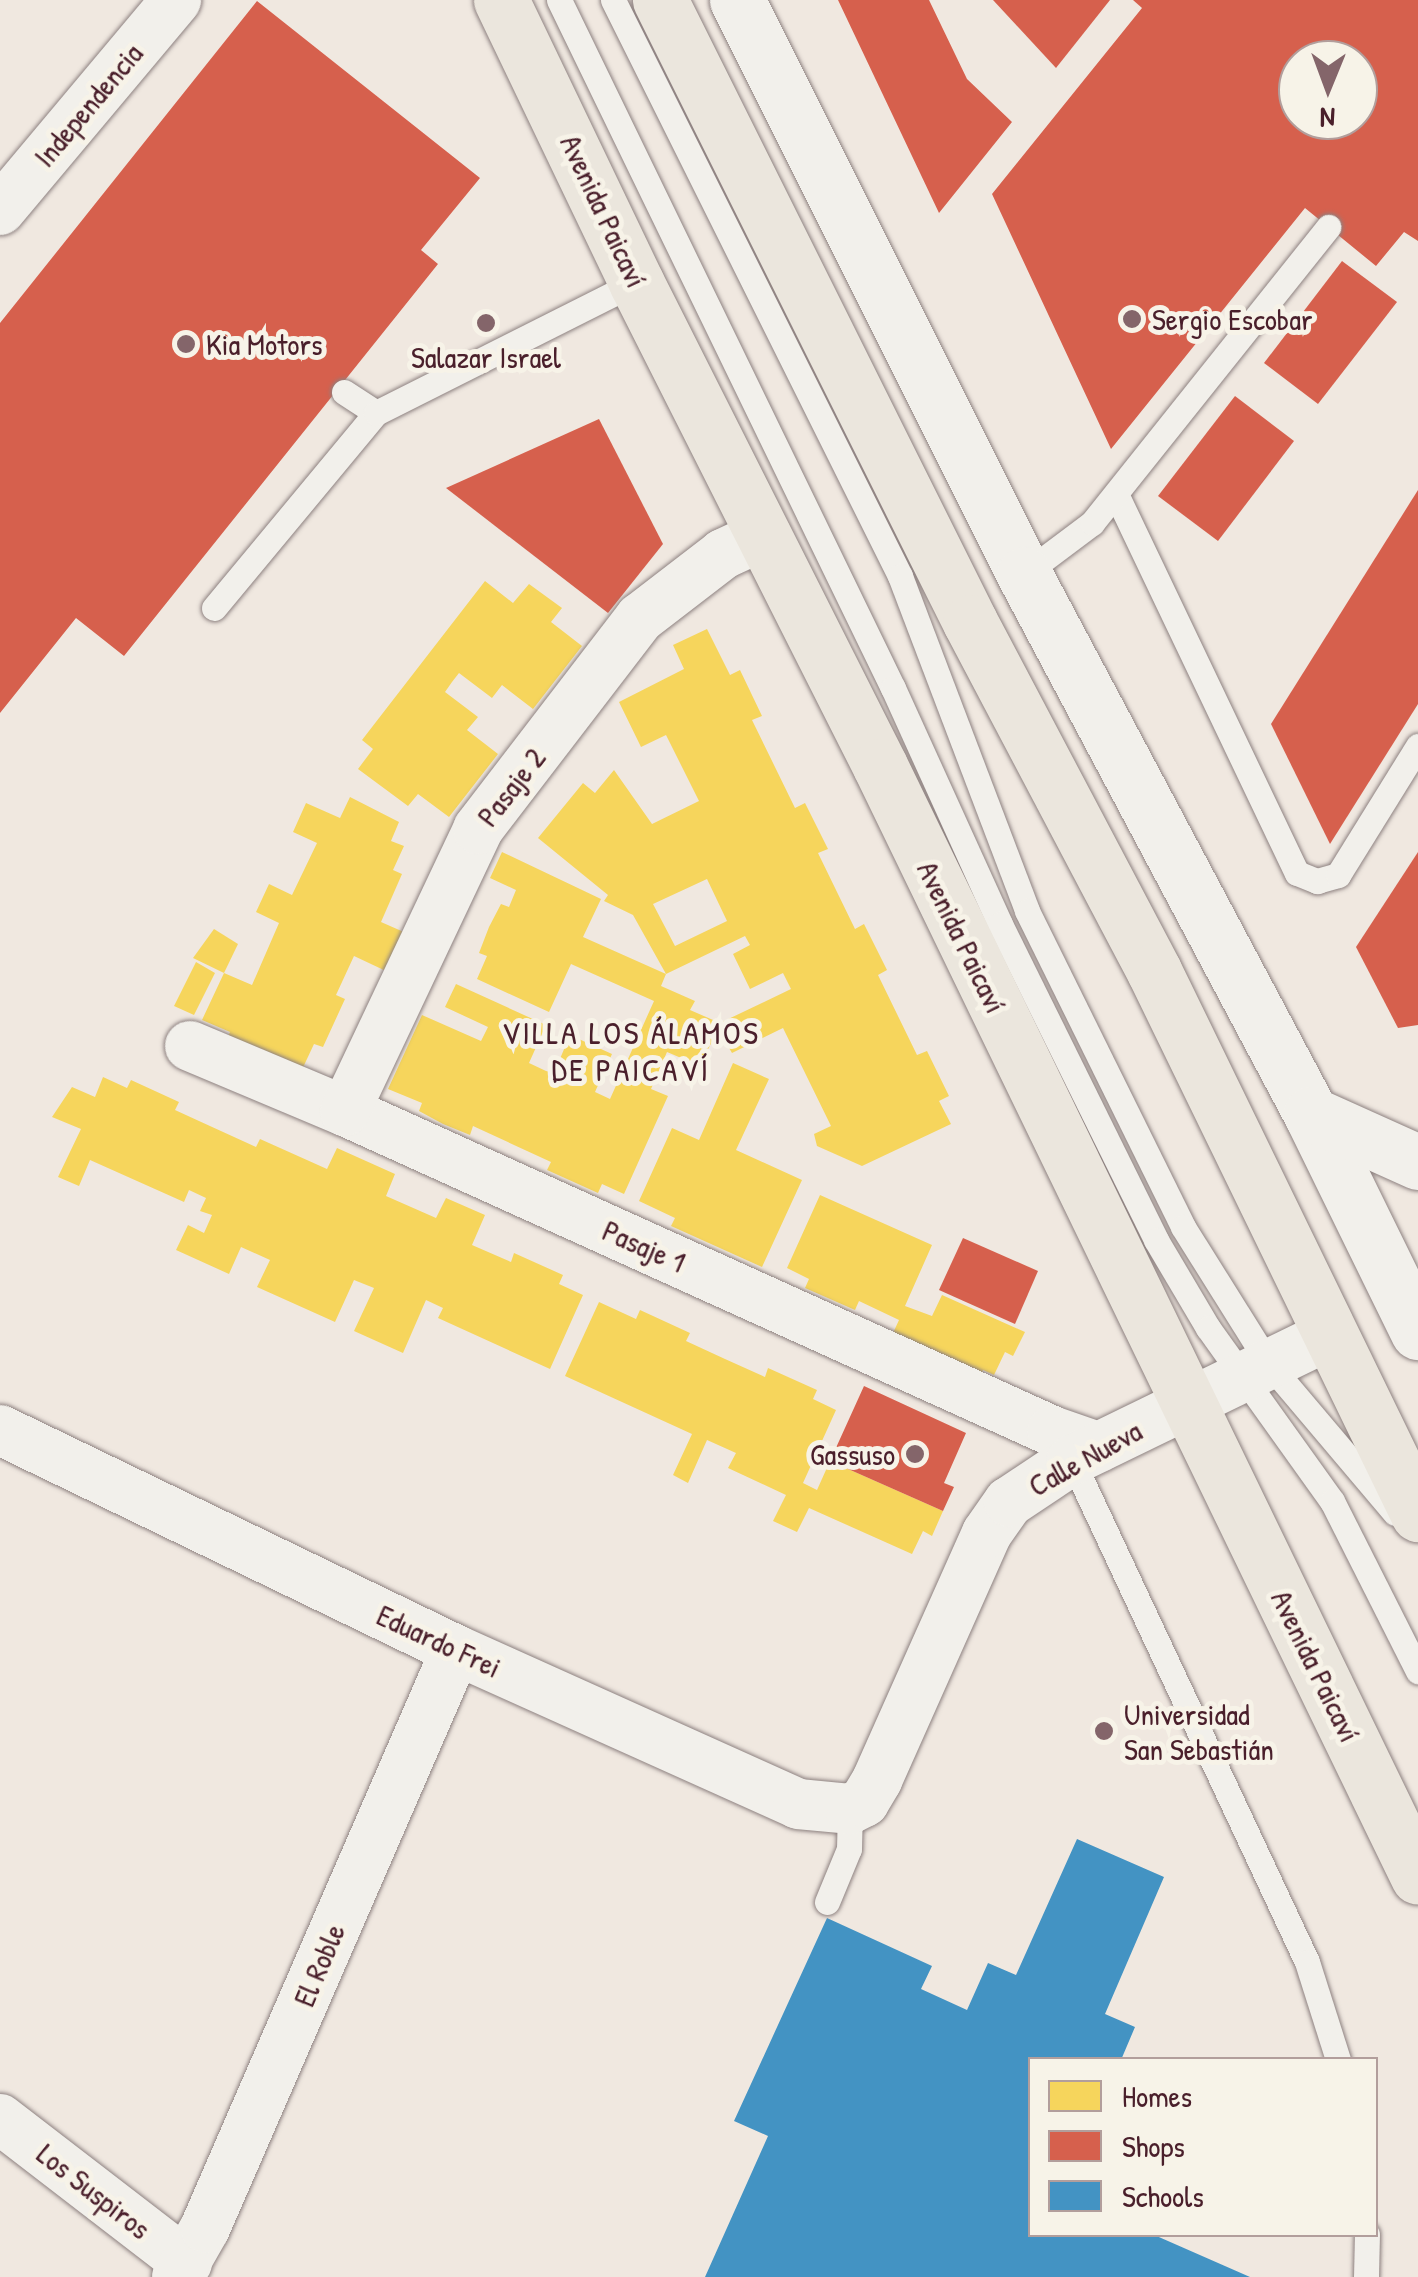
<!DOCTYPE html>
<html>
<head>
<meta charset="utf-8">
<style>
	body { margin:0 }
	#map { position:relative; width:1418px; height:2277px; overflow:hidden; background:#f0e8e0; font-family:"Patrick Hand",sans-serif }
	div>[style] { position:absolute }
	.homes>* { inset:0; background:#f6d55c }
	.shops>* { inset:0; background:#d6604d }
	.schools>* { inset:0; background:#4393c3 }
	.roads { filter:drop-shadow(0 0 2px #8d8180) drop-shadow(0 0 2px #8d8180) }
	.service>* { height:25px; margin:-12.5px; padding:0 12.5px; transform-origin:12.5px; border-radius:12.5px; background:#f2f0eb }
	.minor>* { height:50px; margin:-25px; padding:0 25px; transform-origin:25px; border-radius:25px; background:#f2f0eb }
	.tertiary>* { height:55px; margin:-27.5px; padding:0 27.5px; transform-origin:27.5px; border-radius:27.5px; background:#f2f0eb }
	.primary>* { height:55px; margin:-27.5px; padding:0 27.5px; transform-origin:27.5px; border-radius:27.5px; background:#ebe6dd }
	.dots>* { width:28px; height:28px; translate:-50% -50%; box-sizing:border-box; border:5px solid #f7f3e8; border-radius:50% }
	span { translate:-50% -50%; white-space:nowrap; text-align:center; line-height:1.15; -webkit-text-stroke:10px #f7f3e8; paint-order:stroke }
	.street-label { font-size:30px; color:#4a1f2b }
	.poi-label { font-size:30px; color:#4a1f2b }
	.left { translate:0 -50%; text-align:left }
	.right { translate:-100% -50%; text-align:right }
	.neighbourhood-label { font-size:32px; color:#4a1f2b; letter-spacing:2.5px }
	.legend { position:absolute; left:1028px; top:2057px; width:350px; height:180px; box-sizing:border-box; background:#f7f3e8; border:2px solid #b29e9c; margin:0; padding:12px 18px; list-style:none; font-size:30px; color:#4a1f2b }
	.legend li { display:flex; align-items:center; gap:20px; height:50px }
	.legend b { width:50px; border:2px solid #b29e9c }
	.north { position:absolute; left:1278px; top:40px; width:100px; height:100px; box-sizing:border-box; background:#f7f3e8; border:2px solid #b29e9c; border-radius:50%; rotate:181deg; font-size:28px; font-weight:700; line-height:40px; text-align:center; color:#4a1f2b }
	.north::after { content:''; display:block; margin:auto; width:35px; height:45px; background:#84656a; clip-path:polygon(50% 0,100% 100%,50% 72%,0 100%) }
</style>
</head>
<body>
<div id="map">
	<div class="homes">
		<i style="clip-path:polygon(485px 581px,513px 603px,529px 584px,562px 608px,551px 622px,582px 646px,533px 709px,502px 685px,492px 698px,459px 673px,452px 682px,445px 692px,478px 717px,467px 730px,498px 754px,449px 817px,418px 794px,408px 806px,358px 769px,373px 749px,362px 740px)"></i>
		<i style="clip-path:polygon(evenodd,707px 629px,730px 675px,740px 670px,762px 716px,752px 720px,795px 808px,805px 803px,828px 849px,818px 853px,855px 929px,864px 924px,887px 970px,878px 975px,917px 1055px,927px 1051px,949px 1096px,939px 1101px,951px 1124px,862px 1166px,817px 1146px,814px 1134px,831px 1126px,783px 1028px,732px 1053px,718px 1029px,700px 1066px,667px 1052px,651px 1089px,668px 1096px,624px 1194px,602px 1184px,598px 1193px,547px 1170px,551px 1162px,473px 1126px,470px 1135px,443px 1124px,419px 1111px,422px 1103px,388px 1089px,422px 1015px,481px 1041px,488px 1027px,445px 1007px,456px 984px,546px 1025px,529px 1063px,546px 1071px,554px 1073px,570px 1035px,612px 1054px,595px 1092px,610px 1099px,654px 1001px,571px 964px,549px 1012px,477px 979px,487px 956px,479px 953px,489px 927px,501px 904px,509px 907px,516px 890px,490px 878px,502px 852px,601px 899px,583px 937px,666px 974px,633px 915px,604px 901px,608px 895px,538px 838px,583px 783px,595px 793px,614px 770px,652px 824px,699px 801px,666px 735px,641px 747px,619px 702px,684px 669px,673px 645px,707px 629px,707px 879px,727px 921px,675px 946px,653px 904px,707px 879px,707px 629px,745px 936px,750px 945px,733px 954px,750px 989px,783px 973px,791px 989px,720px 1023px,690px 1010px,695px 1001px,661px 986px,666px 974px,745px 936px)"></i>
		<i style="clip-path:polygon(350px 797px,399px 822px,391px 841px,404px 846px,393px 870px,402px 874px,381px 922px,406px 933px,388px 972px,354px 956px,336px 995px,345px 999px,323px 1047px,314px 1044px,299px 1076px,225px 1043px,230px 1032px,202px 1020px,224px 973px,252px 985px,279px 923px,256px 912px,269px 884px,292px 895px,317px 843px,293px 832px,306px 803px,340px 818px)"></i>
		<i style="clip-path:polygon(214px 929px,238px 944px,224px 973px,193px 958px)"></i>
		<i style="clip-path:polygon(196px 962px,215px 973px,194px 1015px,174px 1006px)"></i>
		<i style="clip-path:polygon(733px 1063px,769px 1079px,736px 1150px,802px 1180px,762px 1267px,671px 1226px,675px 1218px,639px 1201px,672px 1128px,699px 1140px)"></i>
		<i style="clip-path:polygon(103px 1077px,127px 1088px,131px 1080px,179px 1102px,175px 1110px,199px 1121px,256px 1147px,260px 1139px,327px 1169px,337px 1148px,395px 1174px,386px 1196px,436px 1218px,446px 1198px,485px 1215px,472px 1245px,511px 1262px,514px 1253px,563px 1275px,559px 1284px,583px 1295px,550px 1369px,438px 1318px,443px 1308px,426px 1300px,403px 1353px,354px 1331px,374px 1288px,354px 1280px,335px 1322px,257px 1287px,270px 1260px,241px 1247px,229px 1274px,176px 1250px,188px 1225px,204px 1233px,212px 1215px,200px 1211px,206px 1198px,189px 1190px,184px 1202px,90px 1160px,79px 1186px,58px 1177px,81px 1129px,52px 1117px,72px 1087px,95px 1097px)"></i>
		<i style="clip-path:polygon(820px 1195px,932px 1245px,905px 1306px,932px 1316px,942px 1295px,1025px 1332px,1013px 1356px,1005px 1352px,994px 1375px,983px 1370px,977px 1384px,888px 1344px,899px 1320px,859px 1301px,855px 1310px,805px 1288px,809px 1279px,787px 1268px)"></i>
		<i style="clip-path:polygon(599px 1302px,636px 1319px,640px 1310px,690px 1333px,686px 1341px,725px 1359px,765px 1377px,768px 1368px,817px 1390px,813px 1399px,836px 1410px,803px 1483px,817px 1490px,830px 1461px,943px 1511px,932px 1536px,923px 1531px,912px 1554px,809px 1508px,797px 1532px,773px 1521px,786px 1495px,728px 1468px,736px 1453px,707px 1440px,688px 1483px,673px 1475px,692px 1434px,565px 1376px)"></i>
	</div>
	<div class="shops">
		<i style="clip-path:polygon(838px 0,929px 0,967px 79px,1012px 122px,939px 213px)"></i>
		<i style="clip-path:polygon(993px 0,1110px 0,1056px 68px)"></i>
		<i style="clip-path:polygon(evenodd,1133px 0,1418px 0,1418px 241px,1404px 232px,1376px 266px,1305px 208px,1111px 449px,992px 194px,1142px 8px,1133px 0,1298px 60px,1358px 60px,1358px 120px,1298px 120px,1298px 60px)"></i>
		<i style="clip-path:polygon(257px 1px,480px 178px,421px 250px,438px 264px,124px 656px,76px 618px,0 713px,0 323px)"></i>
		<i style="clip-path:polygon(1342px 261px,1397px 302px,1318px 404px,1264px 363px)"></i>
		<i style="clip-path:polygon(1235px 396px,1294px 441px,1218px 541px,1158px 496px)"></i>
		<i style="clip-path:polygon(599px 419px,663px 544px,608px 613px,446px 488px)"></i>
		<i style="clip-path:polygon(1418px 490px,1418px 704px,1330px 844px,1271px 724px)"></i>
		<i style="clip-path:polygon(1418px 852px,1418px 1025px,1398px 1028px,1356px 947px)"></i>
		<i style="clip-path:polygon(963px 1238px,1038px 1271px,1015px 1324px,939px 1290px)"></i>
		<i style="clip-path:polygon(864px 1386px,966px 1433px,944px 1483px,954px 1487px,943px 1511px,830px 1461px)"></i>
	</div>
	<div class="schools">
		<i style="clip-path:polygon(1077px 1839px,1164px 1877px,1105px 2014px,1135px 2027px,1121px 2060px,1030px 2060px,1030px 2234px,1152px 2234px,1250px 2277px,705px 2277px,768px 2136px,734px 2121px,827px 1918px,932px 1966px,921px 1989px,967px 2010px,988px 1963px,1016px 1975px)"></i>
	</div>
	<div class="roads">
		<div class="service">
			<i style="left:559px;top:0;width:765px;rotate:64.11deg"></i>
			<i style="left:893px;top:688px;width:259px;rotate:65.6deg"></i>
			<i style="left:1000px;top:924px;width:352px;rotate:63.7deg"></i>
			<i style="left:1156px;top:1240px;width:102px;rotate:59.4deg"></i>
			<i style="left:1208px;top:1328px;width:213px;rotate:54.4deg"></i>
			<i style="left:1332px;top:1501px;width:191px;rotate:63.2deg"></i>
			<i style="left:613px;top:0;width:644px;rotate:63.51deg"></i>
			<i style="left:900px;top:576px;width:358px;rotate:69.2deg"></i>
			<i style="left:1027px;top:911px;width:352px;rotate:63.7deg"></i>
			<i style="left:1183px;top:1227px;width:162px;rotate:57.9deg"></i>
			<i style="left:1269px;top:1364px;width:195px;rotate:49.8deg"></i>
			<i style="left:344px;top:392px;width:38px;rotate:33deg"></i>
			<i style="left:1116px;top:494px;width:420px;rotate:64.5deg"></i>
			<i style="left:1297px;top:873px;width:22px;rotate:22deg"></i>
			<i style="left:1317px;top:881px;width:22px;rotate:-16deg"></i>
			<i style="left:1338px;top:875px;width:152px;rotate:-58.2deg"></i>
			<i style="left:1024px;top:574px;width:85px;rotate:-36.9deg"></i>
			<i style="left:1092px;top:523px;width:379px;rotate:-51.4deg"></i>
			<i style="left:214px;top:608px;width:254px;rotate:-50.3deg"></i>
			<i style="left:376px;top:413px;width:291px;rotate:-26.7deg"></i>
			<i style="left:1072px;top:1460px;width:554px;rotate:64.91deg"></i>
			<i style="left:1307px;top:1962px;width:103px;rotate:72.4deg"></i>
			<i style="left:827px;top:1902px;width:57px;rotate:-67.5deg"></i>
			<i style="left:849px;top:1849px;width:40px;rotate:-88.6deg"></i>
			<i style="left:1366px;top:2277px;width:43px;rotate:-88.7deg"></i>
		</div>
		<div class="minor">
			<i style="left:0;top:210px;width:274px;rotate:-50deg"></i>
			<i style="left:190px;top:1046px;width:168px;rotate:22.8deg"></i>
			<i style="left:345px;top:1111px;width:776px;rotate:24.35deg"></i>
			<i style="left:1052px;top:1431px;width:49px;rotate:19.2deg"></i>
			<i style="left:345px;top:1111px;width:312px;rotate:-64.7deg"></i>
			<i style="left:478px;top:829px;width:266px;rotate:-52.5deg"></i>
			<i style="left:640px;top:618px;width:105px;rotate:-37.6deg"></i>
			<i style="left:723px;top:554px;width:47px;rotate:-24.9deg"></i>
			<i style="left:0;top:1430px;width:506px;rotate:25.76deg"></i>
			<i style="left:456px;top:1650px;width:375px;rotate:24.2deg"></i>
			<i style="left:798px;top:1804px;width:52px;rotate:5.5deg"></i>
			<i style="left:850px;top:1809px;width:16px;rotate:-27deg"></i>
			<i style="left:864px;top:1802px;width:26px;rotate:-59deg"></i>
			<i style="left:877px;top:1780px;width:270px;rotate:-66deg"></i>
			<i style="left:987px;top:1533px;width:38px;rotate:-55deg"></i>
			<i style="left:1009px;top:1502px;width:76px;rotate:-33.7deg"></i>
			<i style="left:1072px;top:1460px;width:289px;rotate:-25.9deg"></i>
			<i style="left:0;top:2119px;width:236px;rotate:37.6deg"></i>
			<i style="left:177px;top:2277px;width:56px;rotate:-60.3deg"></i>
			<i style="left:205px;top:2228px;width:630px;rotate:-66.53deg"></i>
		</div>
		<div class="tertiary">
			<i style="left:737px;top:0;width:642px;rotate:63.43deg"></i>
			<i style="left:1024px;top:574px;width:612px;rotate:62.01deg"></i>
			<i style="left:1311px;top:1114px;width:243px;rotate:63.9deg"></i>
			<i style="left:1311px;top:1114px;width:117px;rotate:24.2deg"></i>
		</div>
		<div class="primary">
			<i style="left:501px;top:0;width:313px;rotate:64.4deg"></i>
			<i style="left:636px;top:282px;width:542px;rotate:63.25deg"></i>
			<i style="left:880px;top:766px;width:1234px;rotate:64.16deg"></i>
			<i style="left:660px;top:0;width:695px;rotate:63.51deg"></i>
			<i style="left:970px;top:622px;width:395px;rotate:62.2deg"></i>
			<i style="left:1154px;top:971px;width:604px;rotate:64.07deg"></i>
		</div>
	</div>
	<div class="dots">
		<i style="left:1132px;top:319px;background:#84656a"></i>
		<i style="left:486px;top:323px;background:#84656a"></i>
		<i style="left:186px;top:344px;background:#84656a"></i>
		<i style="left:915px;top:1454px;background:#84656a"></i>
		<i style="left:1104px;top:1731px;background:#84656a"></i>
	</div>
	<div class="street-label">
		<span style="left:88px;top:105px;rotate:-50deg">Independencia</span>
		<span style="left:604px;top:211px;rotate:65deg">Avenida Paicaví</span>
		<span style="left:511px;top:787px;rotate:-52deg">Pasaje 2</span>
		<span style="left:962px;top:937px;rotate:64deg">Avenida Paicaví</span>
		<span style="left:644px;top:1246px;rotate:24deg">Pasaje 1</span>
		<span style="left:1085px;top:1458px;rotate:-29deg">Calle Nueva</span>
		<span style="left:439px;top:1641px;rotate:25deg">Eduardo Frei</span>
		<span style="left:1316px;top:1666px;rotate:64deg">Avenida Paicaví</span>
		<span style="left:319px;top:1965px;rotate:-67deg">El Roble</span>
		<span style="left:94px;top:2191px;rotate:38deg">Los Suspiros</span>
	</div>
	<div class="poi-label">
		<span class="left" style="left:1152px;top:319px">Sergio Escobar</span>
		<span class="left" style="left:206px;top:344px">Kia Motors</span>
		<span style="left:486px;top:357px">Salazar Israel</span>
		<span class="right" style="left:895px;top:1454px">Gassuso</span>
		<span class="left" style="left:1124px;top:1731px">Universidad<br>San Sebastián</span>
	</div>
	<div class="neighbourhood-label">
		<span style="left:631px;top:1052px">VILLA LOS ÁLAMOS<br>DE PAICAVÍ</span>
	</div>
	<ul class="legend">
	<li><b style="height:28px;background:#f6d55c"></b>Homes</li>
	<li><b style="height:28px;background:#d6604d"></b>Shops</li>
	<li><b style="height:28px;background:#4393c3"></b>Schools</li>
	</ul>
	<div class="north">N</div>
</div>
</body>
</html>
